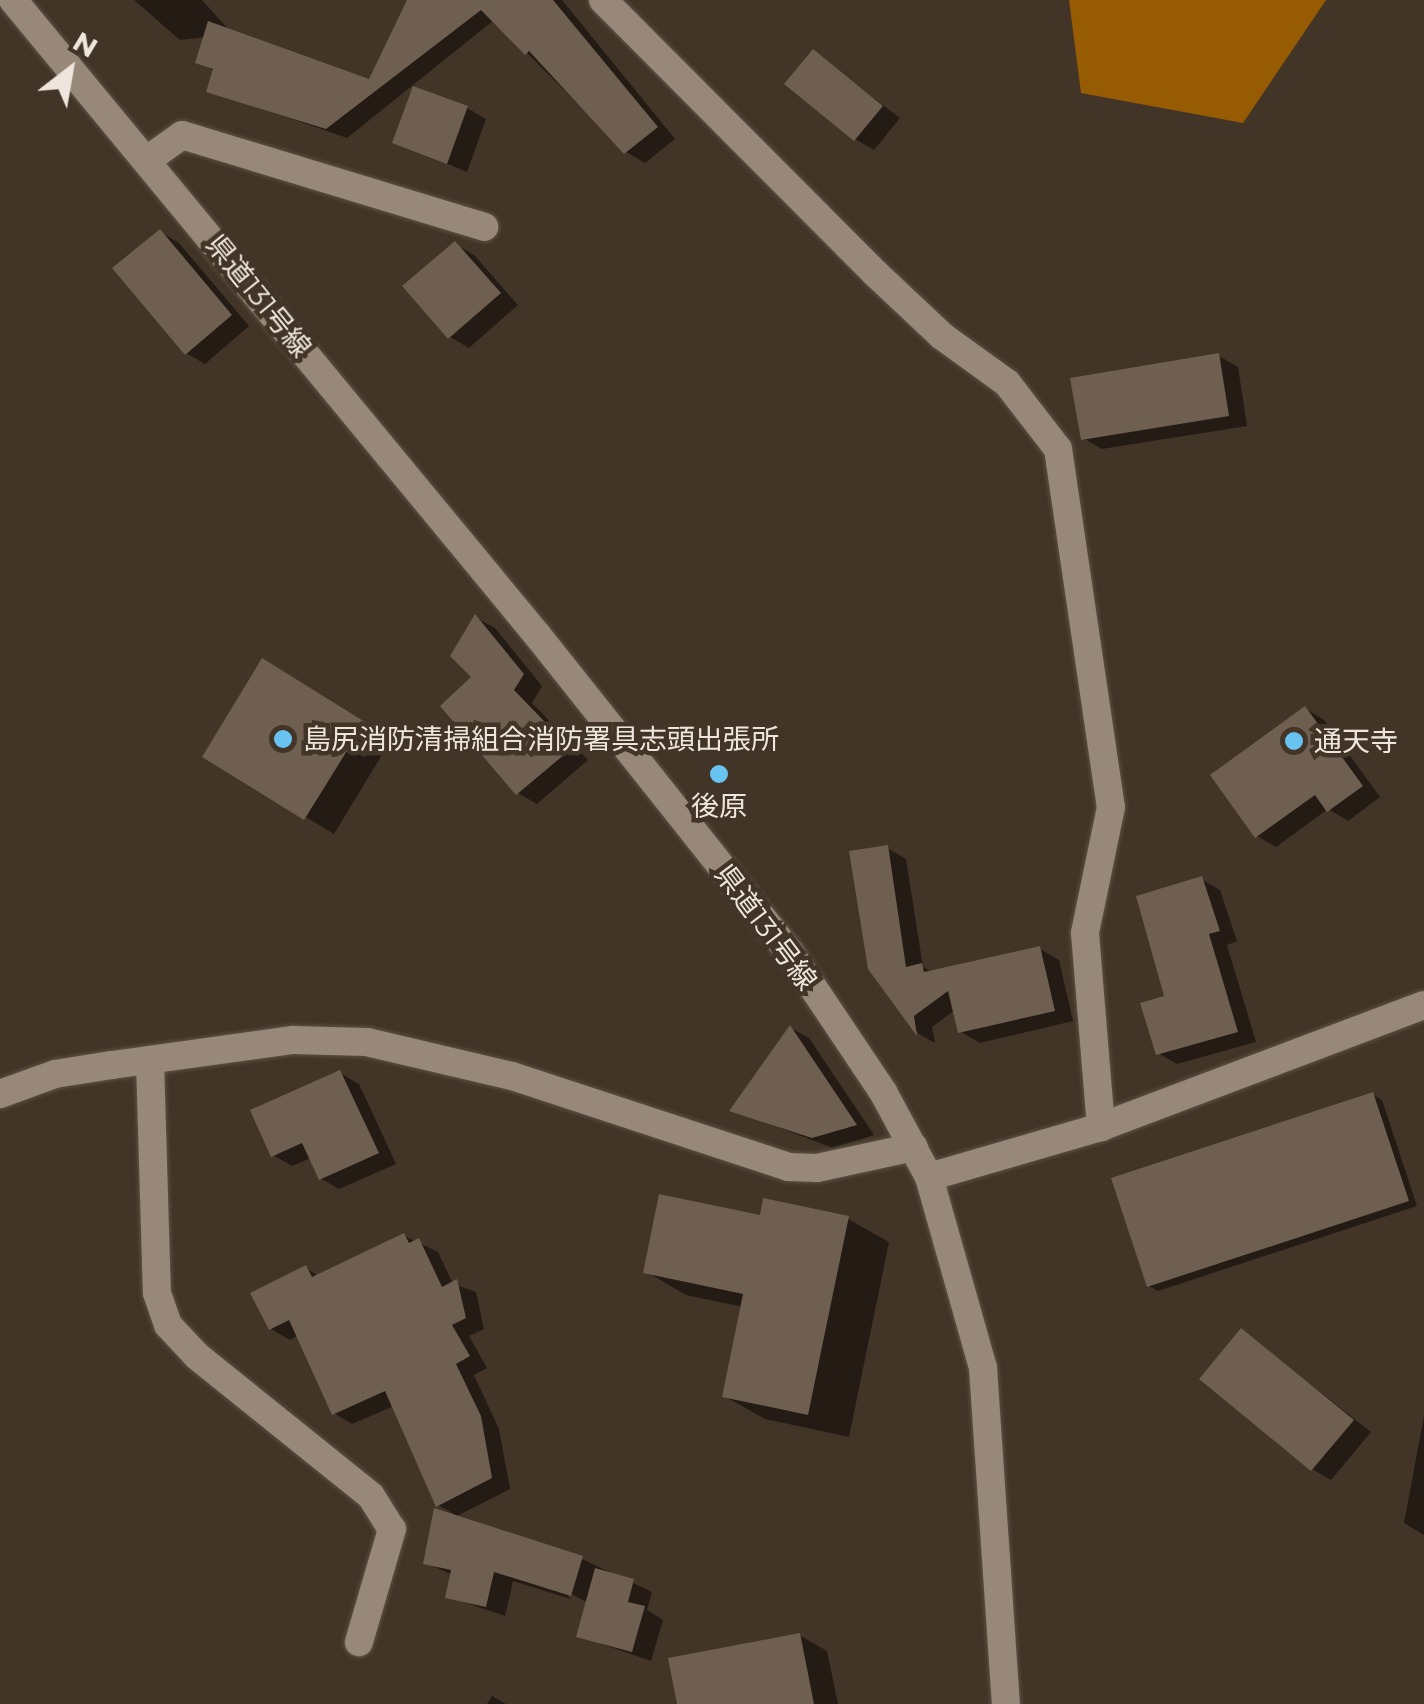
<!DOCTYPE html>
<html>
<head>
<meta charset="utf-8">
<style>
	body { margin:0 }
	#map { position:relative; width:1424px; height:1704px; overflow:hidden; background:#423427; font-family:Montserrat,"Noto Sans JP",sans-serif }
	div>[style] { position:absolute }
	.forest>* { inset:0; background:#965b03 }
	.shadow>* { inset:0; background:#0007 }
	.building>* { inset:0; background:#6e5f51 }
	.roads { filter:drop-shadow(0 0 2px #5b5145) drop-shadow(0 0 2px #5b5145) }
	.minor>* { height:28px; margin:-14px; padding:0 14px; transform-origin:14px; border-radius:14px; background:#988879 }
	.secondary>* { height:28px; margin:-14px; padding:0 14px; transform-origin:14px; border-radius:14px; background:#988879 }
	.dots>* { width:28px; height:28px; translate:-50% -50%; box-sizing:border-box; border:5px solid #423427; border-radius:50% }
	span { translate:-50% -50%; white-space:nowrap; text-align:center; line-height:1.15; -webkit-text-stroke:9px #423427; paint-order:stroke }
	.street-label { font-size:28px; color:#eee6dd }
	.poi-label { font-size:28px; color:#eee6dd }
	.left { translate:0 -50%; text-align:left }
	.north { position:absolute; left:20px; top:20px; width:100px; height:100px; -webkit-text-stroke:8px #423427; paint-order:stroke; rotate:31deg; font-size:28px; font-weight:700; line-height:40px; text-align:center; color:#eee6dd }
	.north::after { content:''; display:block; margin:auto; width:35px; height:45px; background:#eee6dd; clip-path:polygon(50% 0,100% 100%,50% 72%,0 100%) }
</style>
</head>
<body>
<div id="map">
	<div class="forest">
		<i style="clip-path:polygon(1069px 0,1326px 0,1243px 123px,1081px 93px)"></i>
	</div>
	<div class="shadow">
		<i style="clip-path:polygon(134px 0,202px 0,230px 31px,370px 82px,409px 0,562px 0,675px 139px,645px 163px,626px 152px,494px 20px,347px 138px,209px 90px,215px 71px,198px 62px,206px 37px,180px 40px)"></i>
		<i style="clip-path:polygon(813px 52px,900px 118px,874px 150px,855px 139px)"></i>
		<i style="clip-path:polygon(467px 108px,486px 119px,467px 172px,395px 142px)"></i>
		<i style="clip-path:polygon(160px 232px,179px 243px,249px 326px,205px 364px,186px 353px)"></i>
		<i style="clip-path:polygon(455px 244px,474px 255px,518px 305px,469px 348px,450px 337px)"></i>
		<i style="clip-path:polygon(1219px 356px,1238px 367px,1247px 426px,1102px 449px,1083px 438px)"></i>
		<i style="clip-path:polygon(476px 618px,495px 628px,542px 686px,532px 703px,588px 760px,537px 804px,518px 793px)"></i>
		<i style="clip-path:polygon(291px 678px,391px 740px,334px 834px,205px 756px)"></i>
		<i style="clip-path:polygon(1306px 709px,1324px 720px,1380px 797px,1348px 821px,1328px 809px,1276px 847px,1257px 836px)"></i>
		<i style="clip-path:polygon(887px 848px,906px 859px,923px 967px,934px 973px,1040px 949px,1059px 960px,1073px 1021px,980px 1043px,961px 1032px,955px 1010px,932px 1027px,935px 1043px,919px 1034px,870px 968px)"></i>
		<i style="clip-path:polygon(1201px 879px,1220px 890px,1237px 941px,1227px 945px,1256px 1042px,1177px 1064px,1158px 1053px)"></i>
		<i style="clip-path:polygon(791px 1028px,809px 1038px,874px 1135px,833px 1148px,733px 1110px)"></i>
		<i style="clip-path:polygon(340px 1073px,359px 1084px,396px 1164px,339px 1189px,320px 1178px,311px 1158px,292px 1166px,273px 1155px)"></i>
		<i style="clip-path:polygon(1373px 1095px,1382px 1100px,1417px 1206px,1158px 1291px,1149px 1286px)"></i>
		<i style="clip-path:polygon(762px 1218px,848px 1219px,889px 1242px,849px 1437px,765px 1419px,724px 1396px,743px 1307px,686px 1295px,645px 1271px)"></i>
		<i style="clip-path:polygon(404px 1236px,438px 1252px,453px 1284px,476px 1292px,484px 1329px,469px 1336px,487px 1368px,474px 1375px,499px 1429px,510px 1489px,455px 1517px,582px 1559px,652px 1592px,647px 1610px,663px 1620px,651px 1661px,579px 1636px,588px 1603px,561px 1588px,571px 1599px,513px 1581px,505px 1616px,448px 1597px,453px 1575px,426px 1563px,454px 1514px,438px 1505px,394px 1406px,352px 1424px,334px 1413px,299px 1335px,290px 1340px,271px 1329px,305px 1268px,319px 1276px)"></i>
		<i style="clip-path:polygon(1242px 1331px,1371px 1432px,1331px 1480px,1312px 1469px)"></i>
		<i style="clip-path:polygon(1424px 1416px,1424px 1535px,1404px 1523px)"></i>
		<i style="clip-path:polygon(799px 1635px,827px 1651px,838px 1704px,679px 1704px)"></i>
		<i style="clip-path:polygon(492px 1696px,506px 1704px,487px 1704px)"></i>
	</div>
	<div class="building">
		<i style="clip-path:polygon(407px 0,553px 0,658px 127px,624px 154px,529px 51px,525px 55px,481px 10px,326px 129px,206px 92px,213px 69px,195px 63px,208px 21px,369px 79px)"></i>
		<i style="clip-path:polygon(813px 49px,883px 106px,854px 141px,784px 84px)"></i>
		<i style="clip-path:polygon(413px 86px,468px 106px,447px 164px,392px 143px)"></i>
		<i style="clip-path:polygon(160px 229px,232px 315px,185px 355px,112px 268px)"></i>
		<i style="clip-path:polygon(455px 241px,501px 293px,448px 339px,402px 286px)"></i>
		<i style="clip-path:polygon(1219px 353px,1229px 416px,1081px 440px,1070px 378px)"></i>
		<i style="clip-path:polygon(475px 614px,524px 674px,514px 690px,571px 749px,516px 795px,440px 706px,471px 677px,450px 656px)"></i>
		<i style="clip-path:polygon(262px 658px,365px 722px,304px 820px,202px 757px)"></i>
		<i style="clip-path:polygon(1305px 706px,1363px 786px,1327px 812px,1315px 795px,1255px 838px,1210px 775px)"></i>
		<i style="clip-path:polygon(888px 845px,906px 967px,922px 963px,924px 972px,1040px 946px,1055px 1011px,958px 1033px,948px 991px,914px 1016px,917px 1036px,868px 969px,849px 851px)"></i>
		<i style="clip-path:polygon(1202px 876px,1220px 931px,1209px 934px,1238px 1032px,1156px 1055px,1140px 1003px,1164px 996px,1136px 896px)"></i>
		<i style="clip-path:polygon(790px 1025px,857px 1125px,812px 1138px,729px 1111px)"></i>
		<i style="clip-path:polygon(340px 1070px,379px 1153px,319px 1180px,302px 1143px,271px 1157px,250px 1110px)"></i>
		<i style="clip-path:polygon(1373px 1092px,1409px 1201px,1147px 1287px,1111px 1178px)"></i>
		<i style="clip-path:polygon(659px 1194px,760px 1215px,763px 1198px,849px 1216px,808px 1415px,722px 1397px,743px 1294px,643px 1273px)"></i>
		<i style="clip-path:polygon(404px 1233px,409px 1243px,419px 1238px,442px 1287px,457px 1279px,466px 1318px,452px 1325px,470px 1356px,456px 1364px,481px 1416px,492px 1478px,436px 1507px,385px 1391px,332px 1415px,289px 1320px,269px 1330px,250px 1293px,306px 1265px,312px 1277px)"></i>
		<i style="clip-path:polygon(1241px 1328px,1354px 1420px,1311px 1471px,1199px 1379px)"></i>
		<i style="clip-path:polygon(434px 1508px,583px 1556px,571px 1596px,494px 1572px,486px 1607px,445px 1598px,451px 1570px,423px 1564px)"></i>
		<i style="clip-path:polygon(595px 1568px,634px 1579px,628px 1602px,645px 1606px,632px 1652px,576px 1637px)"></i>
		<i style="clip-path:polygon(800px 1633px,814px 1704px,677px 1704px,668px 1658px)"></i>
	</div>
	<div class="roads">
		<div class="minor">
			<i style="left:603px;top:0;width:385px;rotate:45.1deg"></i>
			<i style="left:875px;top:273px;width:92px;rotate:43.2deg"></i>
			<i style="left:942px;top:336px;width:80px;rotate:35.9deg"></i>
			<i style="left:1007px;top:383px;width:83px;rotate:52.3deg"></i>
			<i style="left:1058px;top:449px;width:362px;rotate:81.6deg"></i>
			<i style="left:1111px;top:807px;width:129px;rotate:101.7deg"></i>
			<i style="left:1085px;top:933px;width:195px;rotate:85.3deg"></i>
			<i style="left:147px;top:160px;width:43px;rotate:-35.5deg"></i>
			<i style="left:182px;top:135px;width:316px;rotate:16.9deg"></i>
			<i style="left:150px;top:1061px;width:232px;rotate:88.3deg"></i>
			<i style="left:157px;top:1293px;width:34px;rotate:71deg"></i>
			<i style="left:168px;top:1325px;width:42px;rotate:46.9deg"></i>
			<i style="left:197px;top:1356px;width:223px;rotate:38.8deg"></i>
			<i style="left:371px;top:1496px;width:39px;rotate:58deg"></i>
			<i style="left:392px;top:1529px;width:118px;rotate:106.3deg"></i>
			<i style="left:0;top:1094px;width:59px;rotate:-20deg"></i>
			<i style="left:55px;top:1074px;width:58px;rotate:-9deg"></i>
			<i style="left:112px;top:1065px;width:183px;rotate:-7.9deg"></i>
			<i style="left:293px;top:1040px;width:74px;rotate:1.5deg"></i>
			<i style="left:367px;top:1042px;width:149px;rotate:13.2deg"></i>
			<i style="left:512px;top:1076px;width:291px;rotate:18.2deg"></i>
			<i style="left:788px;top:1167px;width:29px;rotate:2deg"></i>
			<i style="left:817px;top:1168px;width:99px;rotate:-12.2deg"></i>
			<i style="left:929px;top:1177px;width:179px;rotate:-16.2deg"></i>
			<i style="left:1101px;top:1127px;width:345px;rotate:-20.7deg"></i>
		</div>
		<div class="secondary">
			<i style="left:13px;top:0;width:825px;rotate:50.46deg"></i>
			<i style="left:538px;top:636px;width:405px;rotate:51.5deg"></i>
			<i style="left:790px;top:953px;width:167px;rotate:56.2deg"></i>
			<i style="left:883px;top:1092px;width:97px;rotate:61.6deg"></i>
			<i style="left:929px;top:1177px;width:198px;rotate:74.2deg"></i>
			<i style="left:983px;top:1368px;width:337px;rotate:86.1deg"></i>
		</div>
	</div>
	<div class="dots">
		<i style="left:283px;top:739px;background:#69c3f1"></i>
		<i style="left:1294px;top:741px;background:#69c3f1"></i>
		<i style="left:719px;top:774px;background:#69c3f1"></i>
	</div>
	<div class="street-label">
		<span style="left:259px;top:296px;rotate:51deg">県道131号線</span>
		<span style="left:766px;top:927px;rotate:53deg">県道131号線</span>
	</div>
	<div class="poi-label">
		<span class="left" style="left:303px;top:739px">島尻消防清掃組合消防署具志頭出張所</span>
		<span class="left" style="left:1314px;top:741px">通天寺</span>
		<span style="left:719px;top:806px">後原</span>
	</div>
	<div class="north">N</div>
</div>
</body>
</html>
